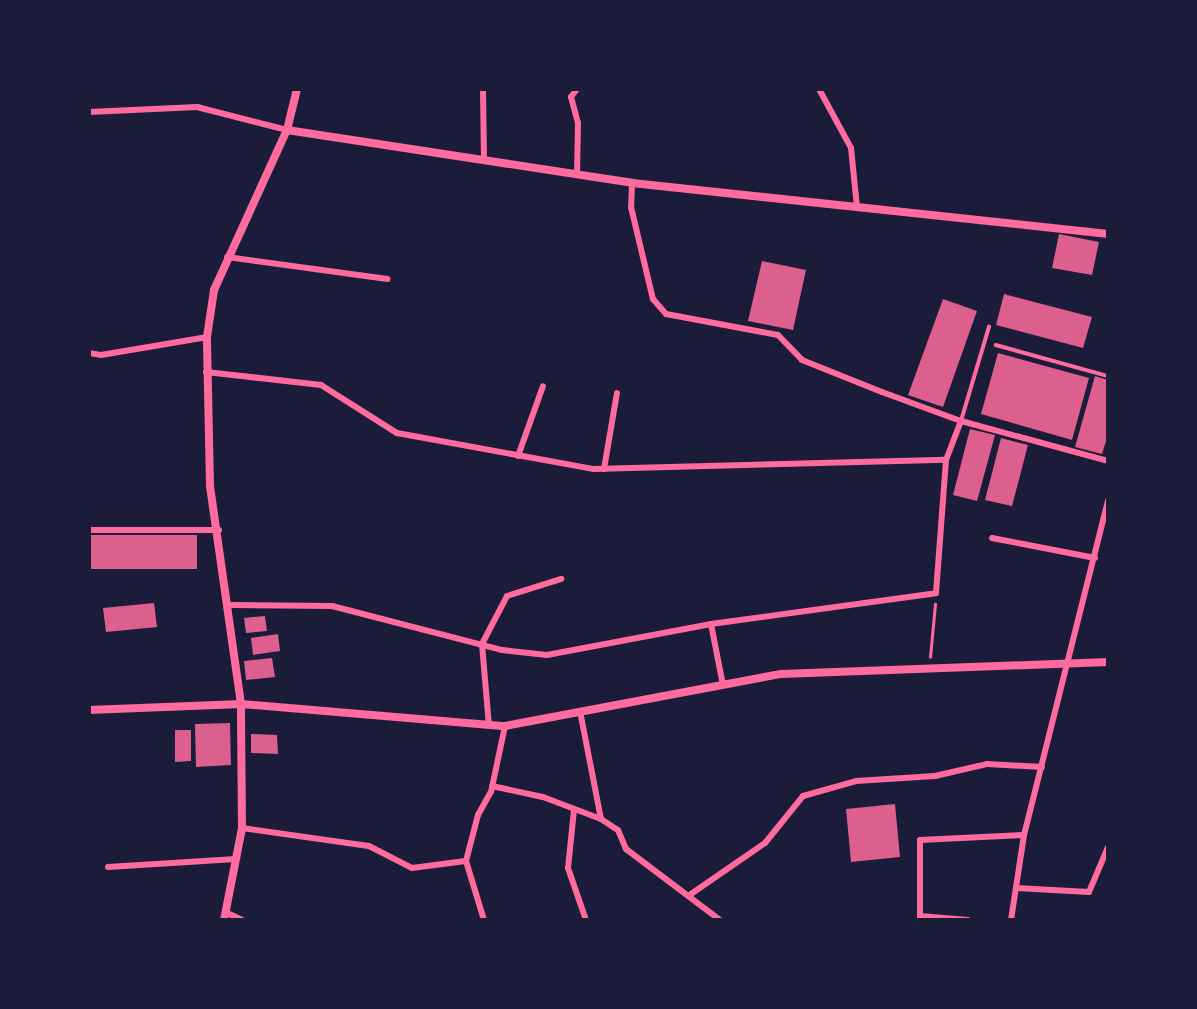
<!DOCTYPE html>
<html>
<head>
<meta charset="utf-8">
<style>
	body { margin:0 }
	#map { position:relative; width:1197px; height:1009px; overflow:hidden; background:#1b1b3a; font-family:"Source Serif 4",serif }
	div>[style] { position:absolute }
	.building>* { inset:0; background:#dd5f8e }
	.path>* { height:2.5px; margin:-1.25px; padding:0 1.25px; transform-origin:1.25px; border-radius:1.25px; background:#ff6b9d }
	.service>* { height:3.5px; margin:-1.75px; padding:0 1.75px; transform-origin:1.75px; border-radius:1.75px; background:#ff6b9d }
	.minor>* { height:6px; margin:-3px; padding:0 3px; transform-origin:3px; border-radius:3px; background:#ff6b9d }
	.tertiary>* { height:8px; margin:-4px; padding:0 4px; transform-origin:4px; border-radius:4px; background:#ff6b9d }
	span { translate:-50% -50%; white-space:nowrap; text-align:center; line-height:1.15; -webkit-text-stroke:5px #1b1b3a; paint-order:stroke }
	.frame { position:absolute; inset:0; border:91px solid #1b1b3a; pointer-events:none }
</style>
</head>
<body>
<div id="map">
	<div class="building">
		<i style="clip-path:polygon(1059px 234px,1099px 242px,1092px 275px,1052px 268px)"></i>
		<i style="clip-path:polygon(762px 261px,806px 270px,793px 330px,748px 321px)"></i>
		<i style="clip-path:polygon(1004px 294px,1092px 317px,1083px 348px,996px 325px)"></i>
		<i style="clip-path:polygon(943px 299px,977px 311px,943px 407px,908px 395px)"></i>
		<i style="clip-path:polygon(998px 353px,1089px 378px,1072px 440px,981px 414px)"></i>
		<i style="clip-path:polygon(1095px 376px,1108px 380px,1108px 435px,1102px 454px,1075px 447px)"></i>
		<i style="clip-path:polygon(970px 429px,995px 435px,977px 501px,953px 495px)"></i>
		<i style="clip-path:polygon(1001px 438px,1028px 445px,1012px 506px,985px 500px)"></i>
		<i style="clip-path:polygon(89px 535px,197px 535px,197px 569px,89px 569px)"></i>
		<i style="clip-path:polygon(154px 603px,157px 627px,106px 632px,103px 608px)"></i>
		<i style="clip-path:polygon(265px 616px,267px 631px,246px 633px,244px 618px)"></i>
		<i style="clip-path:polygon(278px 634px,280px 651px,253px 655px,251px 638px)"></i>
		<i style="clip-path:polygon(272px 658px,275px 677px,246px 680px,244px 661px)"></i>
		<i style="clip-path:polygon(230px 723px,231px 765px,196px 767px,195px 724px)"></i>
		<i style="clip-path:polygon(175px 730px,191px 730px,191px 761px,175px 762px)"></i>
		<i style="clip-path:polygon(251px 734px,277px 735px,278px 754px,251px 753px)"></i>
		<i style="clip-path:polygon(895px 804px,900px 857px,851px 862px,846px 809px)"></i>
	</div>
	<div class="path">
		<i style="left:930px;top:657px;width:53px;rotate:-84.6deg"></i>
	</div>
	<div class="service">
		<i style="left:996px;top:345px;width:116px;rotate:15.5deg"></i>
		<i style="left:961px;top:421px;width:98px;rotate:-73.4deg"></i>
	</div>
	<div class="minor">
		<i style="left:483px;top:89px;width:71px;rotate:89.2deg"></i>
		<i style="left:819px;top:89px;width:67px;rotate:61.5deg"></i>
		<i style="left:851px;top:148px;width:59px;rotate:84.2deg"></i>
		<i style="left:89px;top:112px;width:108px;rotate:-2.7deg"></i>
		<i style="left:197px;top:107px;width:93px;rotate:14.3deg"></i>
		<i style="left:577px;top:175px;width:52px;rotate:-88.9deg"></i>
		<i style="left:578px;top:123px;width:27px;rotate:-105deg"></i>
		<i style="left:571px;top:97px;width:10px;rotate:-53deg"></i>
		<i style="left:632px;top:183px;width:24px;rotate:92deg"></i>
		<i style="left:631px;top:207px;width:95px;rotate:76.6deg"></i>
		<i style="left:653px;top:299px;width:20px;rotate:49deg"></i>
		<i style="left:666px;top:314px;width:114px;rotate:10.6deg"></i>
		<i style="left:778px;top:335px;width:35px;rotate:46deg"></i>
		<i style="left:802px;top:360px;width:86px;rotate:21.8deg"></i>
		<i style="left:882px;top:392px;width:84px;rotate:20.2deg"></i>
		<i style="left:961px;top:421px;width:152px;rotate:15.2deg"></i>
		<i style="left:227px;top:257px;width:162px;rotate:7.8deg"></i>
		<i style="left:89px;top:353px;width:12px;rotate:9deg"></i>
		<i style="left:101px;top:355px;width:108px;rotate:-9.6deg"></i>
		<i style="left:206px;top:372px;width:116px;rotate:6.4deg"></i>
		<i style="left:321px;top:385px;width:90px;rotate:32.3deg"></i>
		<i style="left:397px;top:433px;width:199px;rotate:10.4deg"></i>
		<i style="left:593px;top:469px;width:353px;rotate:-1.5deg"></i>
		<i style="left:518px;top:456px;width:74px;rotate:-70.3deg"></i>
		<i style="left:604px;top:469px;width:77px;rotate:-80.3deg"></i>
		<i style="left:89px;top:530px;width:130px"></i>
		<i style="left:992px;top:538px;width:105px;rotate:11deg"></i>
		<i style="left:231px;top:605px;width:101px;rotate:0.6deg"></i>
		<i style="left:332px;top:606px;width:176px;rotate:14.5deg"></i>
		<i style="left:502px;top:650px;width:45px;rotate:6.3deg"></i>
		<i style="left:547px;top:655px;width:167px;rotate:-10.7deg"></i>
		<i style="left:711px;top:624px;width:227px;rotate:-7.8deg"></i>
		<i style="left:936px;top:593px;width:133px;rotate:-85.7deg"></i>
		<i style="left:946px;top:460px;width:42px;rotate:-69deg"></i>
		<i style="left:711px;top:624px;width:62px;rotate:78.9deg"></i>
		<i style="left:580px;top:711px;width:110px;rotate:79deg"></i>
		<i style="left:489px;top:726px;width:82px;rotate:-94.9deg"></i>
		<i style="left:482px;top:644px;width:54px;rotate:-62.5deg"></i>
		<i style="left:507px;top:596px;width:57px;rotate:-17.5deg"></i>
		<i style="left:492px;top:786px;width:52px;rotate:12.2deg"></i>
		<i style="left:543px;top:797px;width:62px;rotate:20.8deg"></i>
		<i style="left:601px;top:819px;width:20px;rotate:33deg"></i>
		<i style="left:618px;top:830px;width:21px;rotate:67deg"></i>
		<i style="left:626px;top:849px;width:118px;rotate:37.1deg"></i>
		<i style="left:574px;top:810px;width:58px;rotate:95.9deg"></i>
		<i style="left:568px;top:868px;width:55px;rotate:70.9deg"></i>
		<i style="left:242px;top:828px;width:128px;rotate:8.1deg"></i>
		<i style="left:369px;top:846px;width:48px;rotate:27.1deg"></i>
		<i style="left:412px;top:868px;width:54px;rotate:-7.4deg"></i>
		<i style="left:108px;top:867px;width:128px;rotate:-3.6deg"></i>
		<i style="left:1016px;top:888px;width:73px;rotate:3.1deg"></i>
		<i style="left:1089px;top:892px;width:49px;rotate:-67.1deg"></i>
		<i style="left:691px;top:894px;width:90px;rotate:-34.6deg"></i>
		<i style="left:765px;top:843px;width:60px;rotate:-51deg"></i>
		<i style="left:803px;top:796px;width:55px;rotate:-15.8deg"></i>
		<i style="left:856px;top:781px;width:79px;rotate:-3.6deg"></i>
		<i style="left:935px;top:776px;width:53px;rotate:-13deg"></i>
		<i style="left:987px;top:764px;width:55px;rotate:3.1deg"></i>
		<i style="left:225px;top:912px;width:19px;rotate:25deg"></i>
		<i style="left:920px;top:916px;width:48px;rotate:4.8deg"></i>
		<i style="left:484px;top:920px;width:62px;rotate:-107deg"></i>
		<i style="left:466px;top:861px;width:48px;rotate:-75.4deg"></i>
		<i style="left:478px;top:815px;width:26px;rotate:-61deg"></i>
		<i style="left:491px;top:792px;width:67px;rotate:-78deg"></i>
		<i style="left:920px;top:920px;width:80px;rotate:-90deg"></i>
		<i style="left:920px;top:840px;width:104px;rotate:-2.8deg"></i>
		<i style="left:1011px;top:920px;width:86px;rotate:-81.3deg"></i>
		<i style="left:1024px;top:835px;width:345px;rotate:-75.9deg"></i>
	</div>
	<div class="tertiary">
		<i style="left:287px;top:130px;width:349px;rotate:8.7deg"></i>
		<i style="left:632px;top:183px;width:479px;rotate:6.1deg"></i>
		<i style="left:89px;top:710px;width:152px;rotate:-2.3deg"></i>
		<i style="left:241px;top:704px;width:265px;rotate:4.8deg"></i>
		<i style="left:505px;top:726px;width:281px;rotate:-10.7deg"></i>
		<i style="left:781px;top:674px;width:327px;rotate:-2.1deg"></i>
		<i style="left:224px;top:920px;width:94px;rotate:-78.9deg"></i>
		<i style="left:242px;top:828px;width:124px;rotate:-90.5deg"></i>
		<i style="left:241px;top:704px;width:221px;rotate:-98.1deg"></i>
		<i style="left:210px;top:485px;width:148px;rotate:-91.2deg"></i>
		<i style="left:207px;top:337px;width:48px;rotate:-81.5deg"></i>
		<i style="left:214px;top:290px;width:176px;rotate:-65.5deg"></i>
		<i style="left:287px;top:130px;width:42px;rotate:-76.3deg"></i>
	</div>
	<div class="frame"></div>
</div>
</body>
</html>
